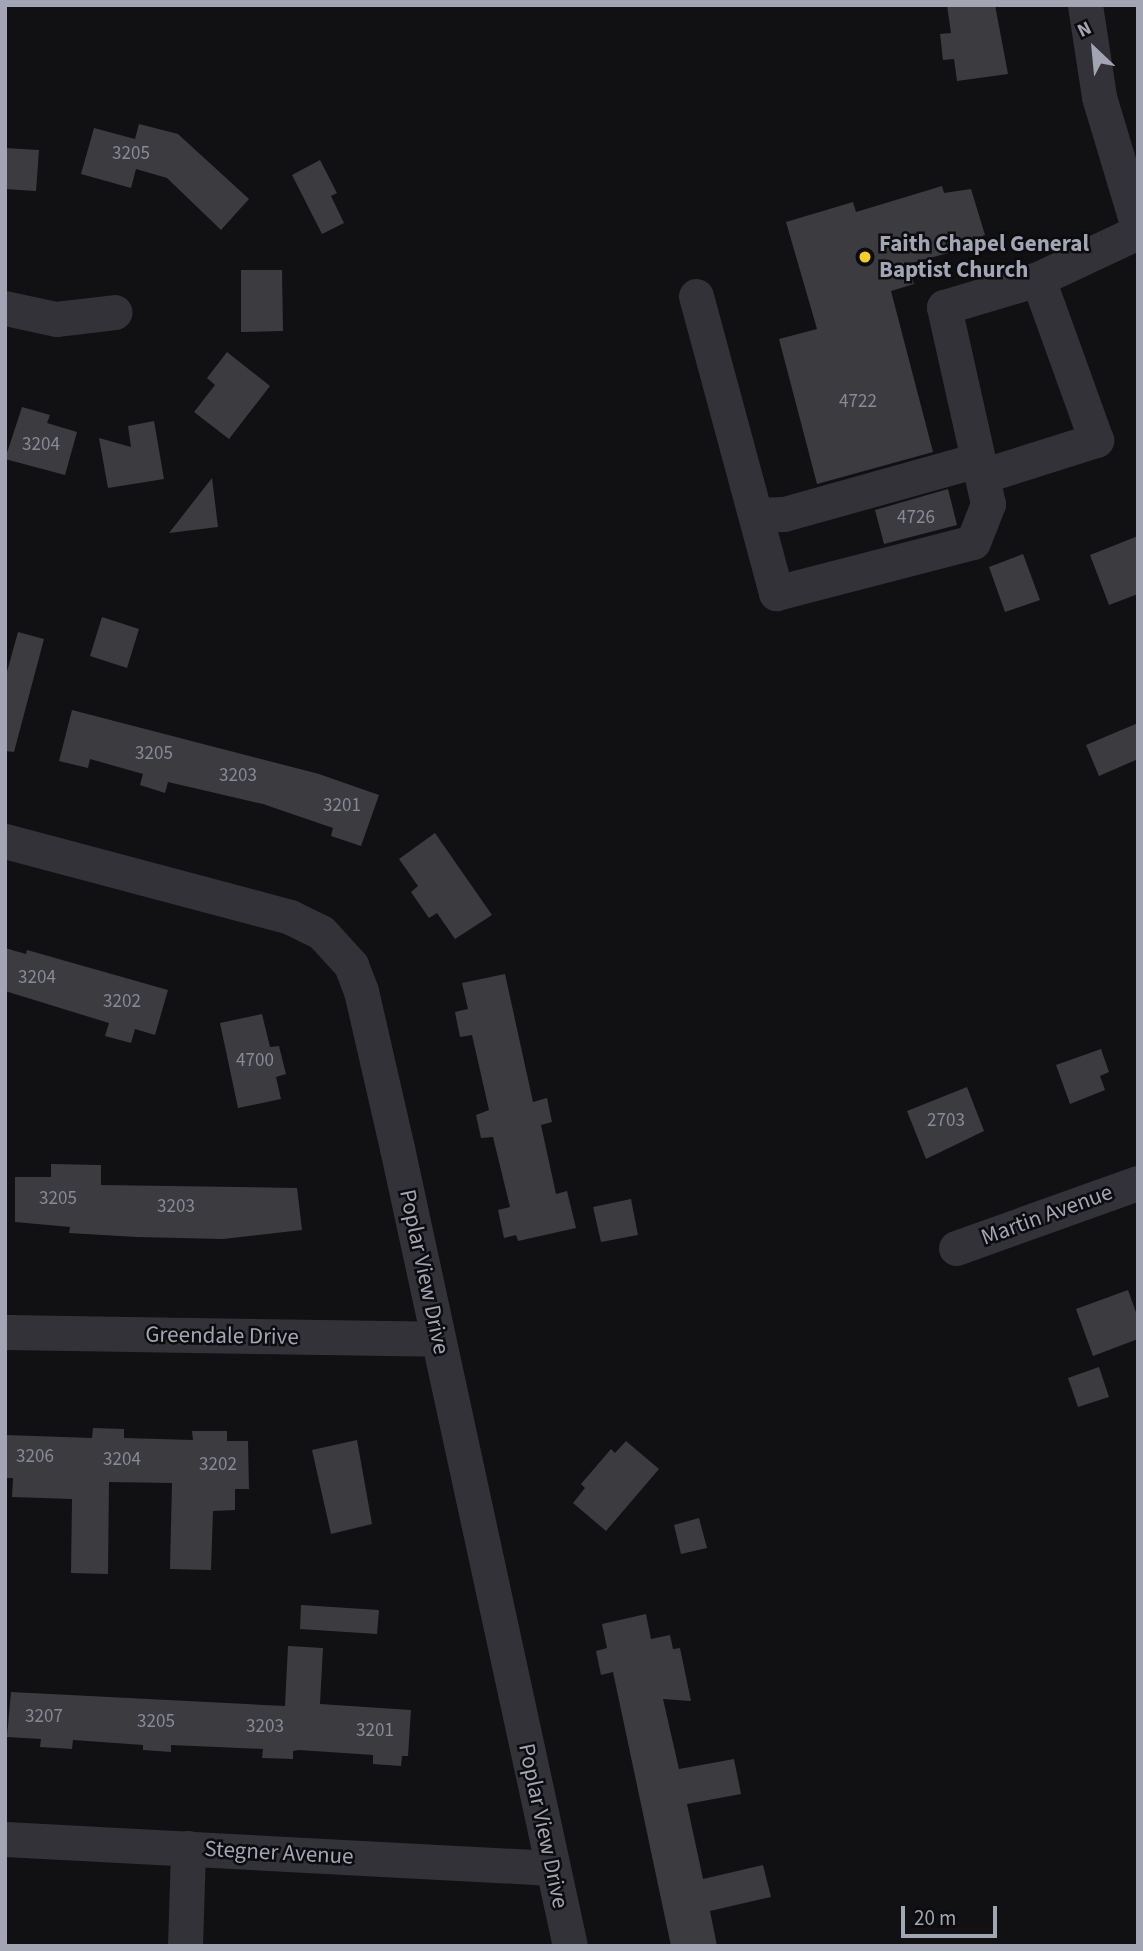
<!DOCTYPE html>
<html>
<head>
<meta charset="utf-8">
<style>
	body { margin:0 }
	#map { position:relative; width:1143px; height:1951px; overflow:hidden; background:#111113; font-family:"Source Sans 3",sans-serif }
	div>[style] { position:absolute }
	.building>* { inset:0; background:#3c3b40 }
	.minor>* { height:35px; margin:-17.5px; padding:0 17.5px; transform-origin:17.5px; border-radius:17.5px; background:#323238 }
	.dots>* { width:19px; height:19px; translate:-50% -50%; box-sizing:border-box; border:4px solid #0c0c0e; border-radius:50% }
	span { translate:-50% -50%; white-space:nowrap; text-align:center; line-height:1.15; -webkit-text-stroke:5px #0c0c0e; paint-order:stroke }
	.number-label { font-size:19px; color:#888a97 }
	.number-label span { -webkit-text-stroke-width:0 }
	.poi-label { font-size:23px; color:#a2a5b4; font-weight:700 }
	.left { translate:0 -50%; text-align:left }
	.street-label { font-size:23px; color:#a2a5b4 }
	.frame { position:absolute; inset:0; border:7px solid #a2a5b4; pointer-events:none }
	.north { position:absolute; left:1059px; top:14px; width:70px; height:70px; -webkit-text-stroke:5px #0c0c0e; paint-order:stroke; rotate:334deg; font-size:19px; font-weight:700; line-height:28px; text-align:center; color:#a2a5b4 }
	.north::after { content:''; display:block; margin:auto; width:24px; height:32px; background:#a2a5b4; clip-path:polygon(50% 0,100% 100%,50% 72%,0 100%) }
	.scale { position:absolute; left:901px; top:1906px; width:96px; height:32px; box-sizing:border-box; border:4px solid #a2a5b4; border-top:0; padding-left:9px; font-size:21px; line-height:24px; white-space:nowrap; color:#a2a5b4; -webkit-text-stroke:5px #0c0c0e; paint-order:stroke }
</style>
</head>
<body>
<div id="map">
	<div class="building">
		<i style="clip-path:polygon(947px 5px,995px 5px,1008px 74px,957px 81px,954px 59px,943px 60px,940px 34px,951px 33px)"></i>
		<i style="clip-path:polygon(139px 124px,178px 134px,249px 199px,221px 230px,167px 178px,136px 169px,131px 188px,81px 174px,94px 128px,135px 139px)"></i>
		<i style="clip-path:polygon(5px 148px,39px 150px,36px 191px,5px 189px)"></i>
		<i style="clip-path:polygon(320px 160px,337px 193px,331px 196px,344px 223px,322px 234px,292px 175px)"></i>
		<i style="clip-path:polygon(942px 186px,944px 193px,971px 189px,985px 235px,958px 246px,959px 250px,908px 264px,914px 284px,891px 291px,933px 452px,817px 484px,779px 339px,817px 329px,786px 222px,853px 202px,856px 212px)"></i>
		<i style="clip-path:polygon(241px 270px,282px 270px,283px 331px,241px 332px)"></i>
		<i style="clip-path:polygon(227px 352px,270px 386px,229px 439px,194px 412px,215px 385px,207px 378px)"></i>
		<i style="clip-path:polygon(22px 407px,50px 415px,47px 423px,77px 432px,65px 475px,5px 459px)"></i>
		<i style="clip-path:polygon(154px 421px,164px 479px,108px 488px,99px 438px,131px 447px,128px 426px)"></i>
		<i style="clip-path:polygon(212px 478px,218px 527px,169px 533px)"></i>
		<i style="clip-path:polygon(948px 489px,957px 525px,884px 544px,875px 510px)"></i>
		<i style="clip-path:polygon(1138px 536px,1138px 594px,1109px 605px,1090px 555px)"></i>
		<i style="clip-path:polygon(1023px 554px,1040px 600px,1005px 612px,989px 567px)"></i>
		<i style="clip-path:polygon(102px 617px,139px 629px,127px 668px,90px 656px)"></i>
		<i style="clip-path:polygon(18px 632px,44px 639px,14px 752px,5px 751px,5px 679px)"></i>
		<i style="clip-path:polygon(72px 710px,319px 774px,379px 795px,361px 846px,331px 836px,333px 828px,263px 804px,168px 782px,165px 793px,140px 785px,143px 774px,90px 759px,88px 768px,59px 761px)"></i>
		<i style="clip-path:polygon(1138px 723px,1138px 759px,1099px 776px,1086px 745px)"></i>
		<i style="clip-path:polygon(435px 833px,492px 915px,455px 939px,437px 913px,429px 918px,411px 892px,418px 886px,399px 859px)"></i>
		<i style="clip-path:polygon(5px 948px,26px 954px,27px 950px,168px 990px,155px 1035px,135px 1029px,131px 1043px,105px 1036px,109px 1023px,5px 991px)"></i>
		<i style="clip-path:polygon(505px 974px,533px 1102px,547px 1098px,552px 1122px,541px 1125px,556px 1194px,567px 1191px,576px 1228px,518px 1241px,516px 1235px,504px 1238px,498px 1210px,510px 1207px,493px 1137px,481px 1138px,476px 1115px,489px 1110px,472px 1035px,460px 1037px,455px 1012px,468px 1009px,462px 983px)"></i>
		<i style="clip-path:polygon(262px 1014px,270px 1047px,279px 1046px,286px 1074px,276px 1077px,281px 1099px,238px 1108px,220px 1023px)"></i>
		<i style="clip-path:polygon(1101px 1049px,1109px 1072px,1100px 1076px,1105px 1090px,1070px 1104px,1056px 1065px)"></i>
		<i style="clip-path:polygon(967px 1087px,984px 1131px,926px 1159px,907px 1111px)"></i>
		<i style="clip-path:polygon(51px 1164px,101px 1165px,101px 1185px,297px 1188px,302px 1230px,223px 1239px,137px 1237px,69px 1233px,70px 1227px,15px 1222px,15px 1177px,51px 1177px)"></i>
		<i style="clip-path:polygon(631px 1199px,638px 1235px,601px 1242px,593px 1207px)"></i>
		<i style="clip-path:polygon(1128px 1290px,1138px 1318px,1138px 1339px,1093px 1356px,1076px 1309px)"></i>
		<i style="clip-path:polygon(1099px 1367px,1109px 1397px,1078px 1407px,1068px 1378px)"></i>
		<i style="clip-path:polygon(93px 1428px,124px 1429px,124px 1438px,193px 1440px,192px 1431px,227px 1431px,227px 1441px,248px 1441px,249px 1489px,235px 1489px,235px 1510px,213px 1511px,211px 1570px,170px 1569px,172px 1483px,109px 1482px,108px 1574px,71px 1573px,72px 1499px,12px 1497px,13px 1478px,5px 1478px,5px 1435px,92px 1438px)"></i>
		<i style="clip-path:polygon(357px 1440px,372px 1524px,331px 1534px,312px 1450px)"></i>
		<i style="clip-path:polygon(626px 1441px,659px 1469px,606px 1531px,573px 1503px,585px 1488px,581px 1484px,611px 1449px,615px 1453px)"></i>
		<i style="clip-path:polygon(699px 1518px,707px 1548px,681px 1554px,674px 1525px)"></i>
		<i style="clip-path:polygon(301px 1605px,379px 1610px,377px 1634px,300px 1629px)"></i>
		<i style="clip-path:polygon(646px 1614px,651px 1639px,670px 1635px,673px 1649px,680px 1648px,691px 1701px,663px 1699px,679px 1769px,734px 1759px,741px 1794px,687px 1804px,703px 1879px,763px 1865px,771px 1897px,710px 1911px,717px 1946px,671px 1946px,613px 1672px,601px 1675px,596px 1651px,607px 1648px,602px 1624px)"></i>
		<i style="clip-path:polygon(288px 1646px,323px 1648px,320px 1704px,411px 1710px,408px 1756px,402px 1756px,401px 1766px,373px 1764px,373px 1755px,299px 1750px,293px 1751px,293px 1759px,262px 1758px,263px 1749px,171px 1745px,171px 1752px,143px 1750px,143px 1745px,73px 1740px,72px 1749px,40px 1747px,41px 1739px,7px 1737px,11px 1692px,285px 1706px)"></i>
	</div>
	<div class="minor">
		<i style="left:1085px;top:5px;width:93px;rotate:81.3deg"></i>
		<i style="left:1099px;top:97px;width:136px;rotate:73.3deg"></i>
		<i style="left:696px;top:296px;width:308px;rotate:74.9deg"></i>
		<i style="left:776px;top:593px;width:203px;rotate:-14.5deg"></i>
		<i style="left:973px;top:542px;width:41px;rotate:-68.5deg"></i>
		<i style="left:988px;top:504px;width:202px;rotate:-102.6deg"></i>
		<i style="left:944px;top:307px;width:98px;rotate:-16.6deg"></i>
		<i style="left:1038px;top:279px;width:110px;rotate:-25.2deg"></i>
		<i style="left:5px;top:308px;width:52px;rotate:12.2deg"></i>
		<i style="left:56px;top:319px;width:59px;rotate:-6.8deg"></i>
		<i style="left:982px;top:476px;width:120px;rotate:-17.5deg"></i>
		<i style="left:1096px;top:440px;width:171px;rotate:-109.8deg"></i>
		<i style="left:756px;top:515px;width:28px;rotate:-2deg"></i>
		<i style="left:784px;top:514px;width:201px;rotate:-15.6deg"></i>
		<i style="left:5px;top:841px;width:295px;rotate:14.9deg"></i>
		<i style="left:290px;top:917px;width:34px;rotate:26deg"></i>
		<i style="left:321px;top:932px;width:45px;rotate:47.7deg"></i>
		<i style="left:351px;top:965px;width:28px;rotate:69deg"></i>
		<i style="left:361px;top:991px;width:161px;rotate:77.1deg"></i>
		<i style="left:397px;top:1148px;width:817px;rotate:77.77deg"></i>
		<i style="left:956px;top:1248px;width:193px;rotate:-19.7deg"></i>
		<i style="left:5px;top:1332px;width:433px;rotate:0.9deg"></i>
		<i style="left:5px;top:1839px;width:548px;rotate:3.03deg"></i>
		<i style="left:185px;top:1946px;width:98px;rotate:-88.2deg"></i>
	</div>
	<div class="dots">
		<i style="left:865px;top:257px;background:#f4cd28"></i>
	</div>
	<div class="number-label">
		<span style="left:131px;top:154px">3205</span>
		<span style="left:858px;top:402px">4722</span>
		<span style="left:41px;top:445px">3204</span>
		<span style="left:916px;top:518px">4726</span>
		<span style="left:154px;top:754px">3205</span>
		<span style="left:238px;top:776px">3203</span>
		<span style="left:342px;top:806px">3201</span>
		<span style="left:37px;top:978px">3204</span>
		<span style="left:122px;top:1002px">3202</span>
		<span style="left:255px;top:1061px">4700</span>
		<span style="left:946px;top:1121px">2703</span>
		<span style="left:58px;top:1199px">3205</span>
		<span style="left:176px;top:1207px">3203</span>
		<span style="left:35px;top:1457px">3206</span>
		<span style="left:122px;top:1460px">3204</span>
		<span style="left:218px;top:1465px">3202</span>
		<span style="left:44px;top:1717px">3207</span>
		<span style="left:156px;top:1722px">3205</span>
		<span style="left:265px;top:1727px">3203</span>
		<span style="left:375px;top:1731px">3201</span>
	</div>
	<div class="poi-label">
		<span class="left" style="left:879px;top:257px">Faith Chapel General<br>Baptist Church</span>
	</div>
	<div class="street-label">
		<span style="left:1047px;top:1215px;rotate:-20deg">Martin Avenue</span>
		<span style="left:424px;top:1272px;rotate:78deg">Poplar View Drive</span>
		<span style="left:222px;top:1336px;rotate:1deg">Greendale Drive</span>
		<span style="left:543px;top:1826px;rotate:78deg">Poplar View Drive</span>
		<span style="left:279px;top:1853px;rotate:3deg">Stegner Avenue</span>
	</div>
	<div class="frame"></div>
	<div class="north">N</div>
	<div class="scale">20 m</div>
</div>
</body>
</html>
